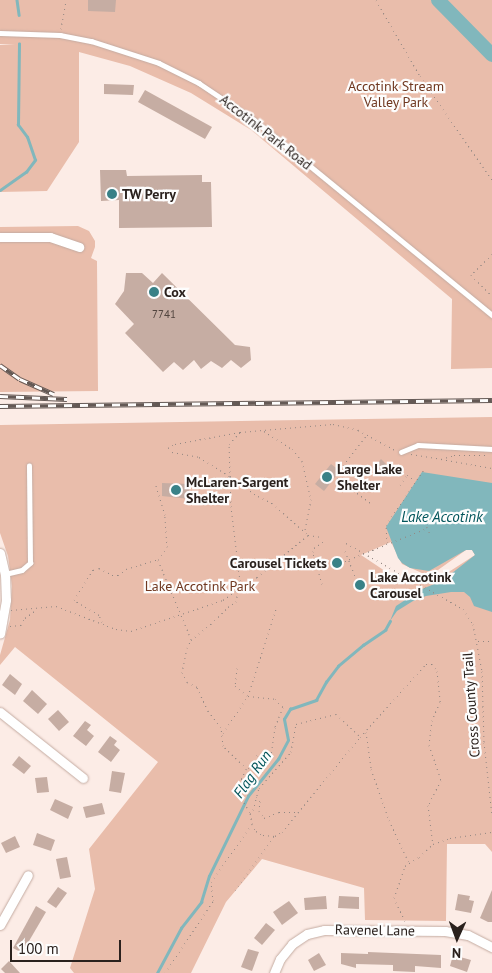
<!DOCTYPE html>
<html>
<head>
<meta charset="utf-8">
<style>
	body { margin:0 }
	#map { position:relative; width:492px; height:973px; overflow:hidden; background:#fcece6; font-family:"PT Sans",sans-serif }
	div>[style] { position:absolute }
	.green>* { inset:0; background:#e9bdab }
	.water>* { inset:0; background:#81b7bc }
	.stream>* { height:2.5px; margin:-1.25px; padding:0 1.25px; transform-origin:1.25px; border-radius:1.25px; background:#81b7bc }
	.river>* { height:14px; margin:-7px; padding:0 7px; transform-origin:7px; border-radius:7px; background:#81b7bc }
	.building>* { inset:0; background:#c6ada3 }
	.path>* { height:1px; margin-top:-0.5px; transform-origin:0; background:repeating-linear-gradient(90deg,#938782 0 1px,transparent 0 5px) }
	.roads { filter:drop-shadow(0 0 1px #c4aba1) drop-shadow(0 0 1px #c4aba1) }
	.lane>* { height:4.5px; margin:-2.25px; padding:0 2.25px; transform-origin:2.25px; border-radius:2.25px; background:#fff }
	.street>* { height:9px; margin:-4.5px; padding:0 4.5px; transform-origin:4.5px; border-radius:4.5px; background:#fff }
	.rail>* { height:4.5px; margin-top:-2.25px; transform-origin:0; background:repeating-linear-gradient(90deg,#fdfdfd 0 8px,#645955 0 16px); box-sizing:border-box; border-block:1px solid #645955 }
	.dots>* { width:14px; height:14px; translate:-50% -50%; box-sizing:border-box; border:2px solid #fdfdfd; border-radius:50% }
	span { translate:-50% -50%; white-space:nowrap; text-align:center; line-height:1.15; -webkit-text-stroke:4.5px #fdfdfd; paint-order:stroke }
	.number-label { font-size:11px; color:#51443e }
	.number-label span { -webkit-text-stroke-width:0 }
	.park-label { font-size:14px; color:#703820 }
	.street-label { font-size:14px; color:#2a211d }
	.poi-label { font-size:14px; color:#2a211d; font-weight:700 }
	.left { translate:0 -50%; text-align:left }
	.right { translate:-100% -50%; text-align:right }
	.water-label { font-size:15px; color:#01545a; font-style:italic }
	.north { position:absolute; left:432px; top:913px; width:50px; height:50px; -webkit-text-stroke:4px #fdfdfd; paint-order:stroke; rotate:182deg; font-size:14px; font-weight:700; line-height:20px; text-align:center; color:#2a211d }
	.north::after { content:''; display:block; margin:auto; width:18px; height:22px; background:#2a211d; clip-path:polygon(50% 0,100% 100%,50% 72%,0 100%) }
	.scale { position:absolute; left:10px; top:940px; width:111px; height:22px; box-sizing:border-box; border:2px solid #2a211d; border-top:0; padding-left:6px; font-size:15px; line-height:18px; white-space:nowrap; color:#2a211d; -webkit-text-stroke:4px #fdfdfd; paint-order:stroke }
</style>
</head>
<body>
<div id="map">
	<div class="green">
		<i style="clip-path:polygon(0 0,492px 0,492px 368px,451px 369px,452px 299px,251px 130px,191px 93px,130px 66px,79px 52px,79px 142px,47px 191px,0 192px,0 45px,15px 44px,0 44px)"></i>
		<i style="clip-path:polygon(78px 226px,89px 231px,95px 241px,95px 247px,91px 258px,97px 261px,98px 391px,0 392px,0 227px)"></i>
		<i style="clip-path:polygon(evenodd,492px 417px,492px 852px,485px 844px,447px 844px,446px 921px,365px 920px,364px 888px,262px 859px,226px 902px,191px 973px,74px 973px,70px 968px,95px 889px,89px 849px,158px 762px,15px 647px,0 665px,0 655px,10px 620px,12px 586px,8px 556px,0 533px,0 425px,492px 417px,391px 542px,402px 564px,424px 574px,438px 570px,466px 550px,472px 550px,475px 555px,444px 575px,431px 579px,416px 579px,409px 583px,385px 571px,361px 555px,391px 542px)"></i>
	</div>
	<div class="water">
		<i style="clip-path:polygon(422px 472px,492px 483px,492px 612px,474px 606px,470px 597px,464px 592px,451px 592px,426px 596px,413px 601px,397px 611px,390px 621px,396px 606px,422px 589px,442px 581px,475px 555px,472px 550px,466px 550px,429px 571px,410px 568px,402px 563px,398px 558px,386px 527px)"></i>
	</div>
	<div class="stream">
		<i style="left:17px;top:0;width:15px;rotate:82deg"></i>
		<i style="left:0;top:190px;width:32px;rotate:-35deg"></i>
		<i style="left:26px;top:172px;width:15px;rotate:-53deg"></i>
		<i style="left:35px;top:160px;width:24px;rotate:-109deg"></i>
		<i style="left:27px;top:137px;width:15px;rotate:-127deg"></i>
		<i style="left:18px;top:125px;width:81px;rotate:-89.3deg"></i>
		<i style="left:157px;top:973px;width:51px;rotate:-61.9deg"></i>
		<i style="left:181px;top:928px;width:33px;rotate:-52deg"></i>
		<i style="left:201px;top:902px;width:27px;rotate:-73deg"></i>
		<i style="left:209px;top:876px;width:89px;rotate:-64deg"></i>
		<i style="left:248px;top:796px;width:48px;rotate:-51deg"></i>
		<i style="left:278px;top:759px;width:21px;rotate:-62deg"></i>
		<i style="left:288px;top:740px;width:21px;rotate:-101deg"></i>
		<i style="left:284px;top:719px;width:12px;rotate:-59deg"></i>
		<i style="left:290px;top:709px;width:28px;rotate:-19deg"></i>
		<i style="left:316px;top:700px;width:21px;rotate:-61deg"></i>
		<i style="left:326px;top:682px;width:20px;rotate:-53deg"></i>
		<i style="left:338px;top:666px;width:33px;rotate:-40deg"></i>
		<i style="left:363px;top:645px;width:27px;rotate:-34deg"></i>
		<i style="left:385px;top:630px;width:10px;rotate:-61deg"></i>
	</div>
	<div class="river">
		<i style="left:438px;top:0;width:77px;rotate:45.5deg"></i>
	</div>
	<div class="building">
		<i style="clip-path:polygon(88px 0,116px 0,115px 12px,88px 11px)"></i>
		<i style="clip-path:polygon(104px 84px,134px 85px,133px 95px,104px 94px)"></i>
		<i style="clip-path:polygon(145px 90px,212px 127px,205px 139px,138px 102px)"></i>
		<i style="clip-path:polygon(100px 170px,126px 170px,127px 176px,202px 175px,202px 182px,211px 182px,212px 227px,119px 228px,119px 200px,101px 201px)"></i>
		<i style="clip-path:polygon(126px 273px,142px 273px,153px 283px,162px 273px,235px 345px,250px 347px,251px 360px,241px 368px,231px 360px,222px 368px,211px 361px,201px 369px,194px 360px,183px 370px,174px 362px,163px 372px,125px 333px,134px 324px,115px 304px,124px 291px)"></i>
		<i style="clip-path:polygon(381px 459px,389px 467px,383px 473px,376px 465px)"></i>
		<i style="clip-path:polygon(331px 464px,340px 471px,324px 491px,315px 484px)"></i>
		<i style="clip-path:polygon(162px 483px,190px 484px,189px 499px,162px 496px)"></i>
		<i style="clip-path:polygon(10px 674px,22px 684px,15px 695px,2px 685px)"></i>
		<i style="clip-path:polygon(32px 690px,47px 704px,38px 714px,23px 701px)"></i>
		<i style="clip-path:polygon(58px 710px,69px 722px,59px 731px,48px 719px)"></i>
		<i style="clip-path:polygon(85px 721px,91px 725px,87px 730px,94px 736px,86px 746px,73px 736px)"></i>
		<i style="clip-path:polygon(110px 736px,117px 741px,114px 745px,120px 750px,111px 762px,98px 752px)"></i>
		<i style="clip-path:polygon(19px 756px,31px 766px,24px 774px,12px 765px)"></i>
		<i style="clip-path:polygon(112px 771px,125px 773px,121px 793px,109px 791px)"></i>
		<i style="clip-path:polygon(47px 777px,49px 792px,37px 793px,35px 778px)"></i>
		<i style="clip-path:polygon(55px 799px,73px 807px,68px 819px,50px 810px)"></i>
		<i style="clip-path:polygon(102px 803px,105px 814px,86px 818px,83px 807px)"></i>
		<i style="clip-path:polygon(37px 833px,55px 840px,51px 851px,33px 845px)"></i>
		<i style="clip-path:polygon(15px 836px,20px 847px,6px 853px,1px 843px)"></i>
		<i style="clip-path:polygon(67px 857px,71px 877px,60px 879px,56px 859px)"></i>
		<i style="clip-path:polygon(58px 887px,67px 893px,56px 908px,47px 902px)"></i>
		<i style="clip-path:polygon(492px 890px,492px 922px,488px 922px,480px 918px)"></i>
		<i style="clip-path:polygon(458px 894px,470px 896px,469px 900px,474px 901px,471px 913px,455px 910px)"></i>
		<i style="clip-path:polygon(326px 896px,327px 909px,305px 910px,304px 898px)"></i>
		<i style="clip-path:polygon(339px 896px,359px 897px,359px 909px,338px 908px)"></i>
		<i style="clip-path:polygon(289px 901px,298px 913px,282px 925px,273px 912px)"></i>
		<i style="clip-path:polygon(36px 906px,46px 912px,22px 953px,13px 948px)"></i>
		<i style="clip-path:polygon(266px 923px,275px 930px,262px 945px,254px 938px)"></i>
		<i style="clip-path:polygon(248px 949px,259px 952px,252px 971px,241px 967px)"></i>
		<i style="clip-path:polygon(368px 952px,441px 955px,441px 968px,415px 966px,415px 972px,393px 971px,393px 965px,356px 964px,356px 968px,341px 964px,341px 953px,368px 954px)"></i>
		<i style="clip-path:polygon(319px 953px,326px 965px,314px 971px,308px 960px)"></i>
		<i style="clip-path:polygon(453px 955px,471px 960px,467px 972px,450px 966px)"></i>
		<i style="clip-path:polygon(9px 961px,20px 973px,5px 973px,1px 969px)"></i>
	</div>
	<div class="path">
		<i style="left:376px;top:0;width:88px;rotate:59.9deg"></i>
		<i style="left:420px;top:76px;width:126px;rotate:55.3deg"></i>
		<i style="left:61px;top:29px;width:29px;rotate:-80deg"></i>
		<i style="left:492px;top:254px;width:30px;rotate:135deg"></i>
		<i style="left:471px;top:275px;width:30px;rotate:45deg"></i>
		<i style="left:264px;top:431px;width:33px;rotate:33deg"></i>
		<i style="left:292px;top:449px;width:16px;rotate:50deg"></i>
		<i style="left:302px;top:461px;width:39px;rotate:77deg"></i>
		<i style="left:311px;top:499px;width:33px;rotate:101deg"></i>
		<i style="left:168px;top:448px;width:8px;rotate:-30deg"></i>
		<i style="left:175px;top:444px;width:66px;rotate:-10.5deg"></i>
		<i style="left:240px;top:432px;width:93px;rotate:-4.9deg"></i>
		<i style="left:333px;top:424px;width:26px;rotate:13deg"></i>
		<i style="left:358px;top:430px;width:42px;rotate:28.4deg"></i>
		<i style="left:172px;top:452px;width:27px;rotate:10deg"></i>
		<i style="left:199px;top:457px;width:36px;rotate:32deg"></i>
		<i style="left:230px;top:476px;width:34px;rotate:36deg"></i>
		<i style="left:258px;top:496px;width:16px;rotate:27deg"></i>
		<i style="left:272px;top:503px;width:48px;rotate:41.6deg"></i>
		<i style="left:308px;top:535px;width:14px;rotate:8deg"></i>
		<i style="left:411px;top:454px;width:30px;rotate:9deg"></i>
		<i style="left:441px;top:459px;width:14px;rotate:-17deg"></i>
		<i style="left:454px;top:455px;width:35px"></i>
		<i style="left:441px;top:459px;width:52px;rotate:10deg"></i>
		<i style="left:340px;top:469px;width:42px;rotate:-51.8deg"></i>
		<i style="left:337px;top:478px;width:44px;rotate:36.6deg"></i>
		<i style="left:400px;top:485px;width:12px;rotate:-55deg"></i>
		<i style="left:407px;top:475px;width:10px;rotate:37deg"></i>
		<i style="left:421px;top:513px;width:23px;rotate:67deg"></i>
		<i style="left:346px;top:543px;width:134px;rotate:29.4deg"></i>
		<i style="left:463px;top:609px;width:18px;rotate:56deg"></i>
		<i style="left:473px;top:624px;width:48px;rotate:79.2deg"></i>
		<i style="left:482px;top:671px;width:71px;rotate:88.4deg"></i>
		<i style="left:484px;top:742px;width:74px;rotate:83.8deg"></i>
		<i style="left:387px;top:543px;width:18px;rotate:-93deg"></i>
		<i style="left:386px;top:525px;width:69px;rotate:-55.6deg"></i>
		<i style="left:345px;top:551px;width:29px;rotate:68deg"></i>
		<i style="left:158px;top:560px;width:86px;rotate:67.3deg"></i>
		<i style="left:340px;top:563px;width:94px;rotate:-21.9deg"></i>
		<i style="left:322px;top:584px;width:33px;rotate:-106deg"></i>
		<i style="left:313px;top:552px;width:4px;rotate:-76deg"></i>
		<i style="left:314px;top:548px;width:11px;rotate:-34deg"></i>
		<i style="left:11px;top:610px;width:45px;rotate:-5.1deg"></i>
		<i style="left:56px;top:606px;width:64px;rotate:21deg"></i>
		<i style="left:116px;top:629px;width:15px;rotate:8deg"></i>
		<i style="left:131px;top:631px;width:97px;rotate:-18.6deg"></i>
		<i style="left:223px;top:600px;width:41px;rotate:-34.1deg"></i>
		<i style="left:257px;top:577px;width:66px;rotate:-39.5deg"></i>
		<i style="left:102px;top:622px;width:8px;rotate:-113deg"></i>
		<i style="left:99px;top:615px;width:29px;rotate:-149deg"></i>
		<i style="left:74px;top:600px;width:36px;rotate:-58deg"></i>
		<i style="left:93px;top:570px;width:6px;rotate:-18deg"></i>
		<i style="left:99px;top:568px;width:15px;rotate:28deg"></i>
		<i style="left:112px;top:575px;width:6px"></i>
		<i style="left:118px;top:575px;width:10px;rotate:-37deg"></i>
		<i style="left:126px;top:569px;width:34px;rotate:-17deg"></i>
		<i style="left:158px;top:559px;width:15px;rotate:-53deg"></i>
		<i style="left:167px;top:547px;width:32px;rotate:-94deg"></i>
		<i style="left:165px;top:515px;width:34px;rotate:-107deg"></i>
		<i style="left:10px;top:626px;width:11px;rotate:-5deg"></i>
		<i style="left:21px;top:625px;width:8px;rotate:-60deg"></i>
		<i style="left:25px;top:618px;width:14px;rotate:-36deg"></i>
		<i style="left:478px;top:641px;width:14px"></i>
		<i style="left:237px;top:668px;width:18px;rotate:96deg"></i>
		<i style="left:235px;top:686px;width:16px;rotate:38deg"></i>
		<i style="left:248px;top:696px;width:27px;rotate:6deg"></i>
		<i style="left:275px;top:699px;width:11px;rotate:45deg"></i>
		<i style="left:283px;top:707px;width:22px;rotate:112deg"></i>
		<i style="left:275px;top:727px;width:27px;rotate:98deg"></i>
		<i style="left:271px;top:754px;width:14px;rotate:176deg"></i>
		<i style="left:257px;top:755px;width:11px;rotate:105deg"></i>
		<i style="left:254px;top:766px;width:8px;rotate:157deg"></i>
		<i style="left:247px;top:769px;width:33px;rotate:-136deg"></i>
		<i style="left:223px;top:746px;width:19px;rotate:-96deg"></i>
		<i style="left:221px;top:727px;width:21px;rotate:-129deg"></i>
		<i style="left:208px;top:711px;width:26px;rotate:-115deg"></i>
		<i style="left:197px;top:687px;width:11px;rotate:-153deg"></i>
		<i style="left:187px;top:682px;width:10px;rotate:-119deg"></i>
		<i style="left:182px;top:673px;width:25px;rotate:-79deg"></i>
		<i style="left:187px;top:648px;width:9px;rotate:-63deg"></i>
		<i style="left:191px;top:640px;width:26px;rotate:-39deg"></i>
		<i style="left:211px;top:624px;width:24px;rotate:-45deg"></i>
		<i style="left:228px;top:607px;width:9px;rotate:-32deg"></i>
		<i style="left:236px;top:602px;width:21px;rotate:-79deg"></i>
		<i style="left:240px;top:581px;width:75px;rotate:-96.9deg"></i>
		<i style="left:231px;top:507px;width:63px;rotate:-91.8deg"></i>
		<i style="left:229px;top:444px;width:16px;rotate:-47deg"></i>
		<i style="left:366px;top:732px;width:37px;rotate:82deg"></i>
		<i style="left:371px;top:769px;width:54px;rotate:70.6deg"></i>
		<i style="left:389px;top:820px;width:47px;rotate:65.1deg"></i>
		<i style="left:223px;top:733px;width:45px;rotate:-56deg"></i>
		<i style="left:248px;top:696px;width:91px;rotate:-72.2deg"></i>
		<i style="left:246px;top:769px;width:19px;rotate:115deg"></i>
		<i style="left:238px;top:786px;width:8px;rotate:83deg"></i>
		<i style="left:239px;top:794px;width:21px;rotate:59deg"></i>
		<i style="left:256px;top:797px;width:6px;rotate:45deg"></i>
		<i style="left:260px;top:801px;width:10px;rotate:96deg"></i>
		<i style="left:259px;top:811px;width:9px;rotate:54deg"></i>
		<i style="left:264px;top:818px;width:16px;rotate:-22deg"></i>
		<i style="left:279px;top:812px;width:18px"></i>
		<i style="left:252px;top:824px;width:8px;rotate:60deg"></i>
		<i style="left:256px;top:831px;width:8px;rotate:30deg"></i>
		<i style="left:263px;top:835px;width:12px;rotate:5deg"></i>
		<i style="left:275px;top:836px;width:8px;rotate:-30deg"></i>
		<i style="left:282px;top:832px;width:123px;rotate:-50.6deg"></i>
		<i style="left:360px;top:737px;width:98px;rotate:-47.9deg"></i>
		<i style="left:426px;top:664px;width:6px"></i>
		<i style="left:432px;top:664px;width:9px;rotate:54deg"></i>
		<i style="left:437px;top:671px;width:31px;rotate:84deg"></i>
		<i style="left:440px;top:702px;width:20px;rotate:114deg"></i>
		<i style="left:432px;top:720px;width:25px;rotate:97deg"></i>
		<i style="left:429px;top:745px;width:37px;rotate:71deg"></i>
		<i style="left:441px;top:780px;width:28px;rotate:117deg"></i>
		<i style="left:428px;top:805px;width:39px;rotate:83deg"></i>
		<i style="left:235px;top:890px;width:66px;rotate:-53.7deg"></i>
		<i style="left:405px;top:921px;width:25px;rotate:-116deg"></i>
		<i style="left:394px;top:898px;width:34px;rotate:-71deg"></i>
		<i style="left:405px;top:866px;width:17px;rotate:-33deg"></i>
		<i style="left:419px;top:857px;width:19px;rotate:-43deg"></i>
		<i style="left:433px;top:844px;width:18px;rotate:-19deg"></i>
		<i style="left:450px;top:838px;width:42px;rotate:-8.1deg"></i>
		<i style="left:165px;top:973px;width:87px;rotate:-56.3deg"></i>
		<i style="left:213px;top:901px;width:19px;rotate:-96deg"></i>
		<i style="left:211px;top:882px;width:71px;rotate:-54.7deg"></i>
		<i style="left:252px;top:824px;width:11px;rotate:-100deg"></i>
		<i style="left:250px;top:813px;width:4px;rotate:-45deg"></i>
		<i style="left:253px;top:810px;width:23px;rotate:-75deg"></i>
		<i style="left:259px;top:788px;width:48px;rotate:-48.4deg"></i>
		<i style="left:291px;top:752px;width:28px;rotate:-80deg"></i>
		<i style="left:296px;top:724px;width:41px;rotate:-14deg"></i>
		<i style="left:336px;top:714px;width:33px;rotate:43deg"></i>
	</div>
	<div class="roads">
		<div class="lane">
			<i style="left:0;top:33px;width:60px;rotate:1.9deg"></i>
			<i style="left:60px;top:35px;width:32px;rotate:11deg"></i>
			<i style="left:91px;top:41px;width:71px;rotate:17.9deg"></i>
			<i style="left:159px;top:63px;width:45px;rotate:26.6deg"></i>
			<i style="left:199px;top:83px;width:66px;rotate:33.9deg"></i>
			<i style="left:254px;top:120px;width:308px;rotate:39.3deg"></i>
			<i style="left:401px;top:452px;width:18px;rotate:-22deg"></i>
			<i style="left:418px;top:445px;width:74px;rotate:3.1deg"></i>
			<i style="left:5px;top:574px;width:17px;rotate:-13deg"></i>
			<i style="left:22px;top:570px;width:11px;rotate:-41deg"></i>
			<i style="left:30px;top:563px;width:97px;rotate:-90.6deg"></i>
		</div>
		<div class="street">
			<i style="left:0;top:237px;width:50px"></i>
			<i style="left:50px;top:237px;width:31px;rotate:19deg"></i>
			<i style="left:0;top:553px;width:22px;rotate:77deg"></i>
			<i style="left:5px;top:574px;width:26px;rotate:88deg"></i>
			<i style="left:6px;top:600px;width:34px;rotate:100deg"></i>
			<i style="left:0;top:712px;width:106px;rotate:38.5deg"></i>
			<i style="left:0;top:925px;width:57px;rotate:-60.8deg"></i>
			<i style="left:274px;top:973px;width:15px;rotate:-67deg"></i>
			<i style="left:280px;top:959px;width:19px;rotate:-51deg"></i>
			<i style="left:292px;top:944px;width:18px;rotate:-34deg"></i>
			<i style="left:307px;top:934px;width:17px;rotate:-13deg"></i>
			<i style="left:324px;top:930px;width:121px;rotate:0.5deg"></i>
			<i style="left:445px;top:931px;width:23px;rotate:10deg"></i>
			<i style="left:468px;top:935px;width:27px;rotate:27deg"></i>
		</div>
	</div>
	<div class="rail">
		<i style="left:0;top:365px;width:24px;rotate:35deg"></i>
		<i style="left:20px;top:379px;width:37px;rotate:24deg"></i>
		<i style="left:0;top:396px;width:67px;rotate:2.6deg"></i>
		<i style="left:0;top:406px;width:492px;rotate:-0.7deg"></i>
	</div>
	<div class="dots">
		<i style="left:112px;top:194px;background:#398187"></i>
		<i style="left:154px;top:292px;background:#398187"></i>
		<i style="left:327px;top:477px;background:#398187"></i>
		<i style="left:176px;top:490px;background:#398187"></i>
		<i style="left:337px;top:563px;background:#398187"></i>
		<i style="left:360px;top:585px;background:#398187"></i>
	</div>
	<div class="number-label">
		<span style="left:164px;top:314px">7741</span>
	</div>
	<div class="park-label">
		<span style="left:396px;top:94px">Accotink Stream<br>Valley Park</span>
		<span style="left:200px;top:586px">Lake Accotink Park</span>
	</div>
	<div class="street-label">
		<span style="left:266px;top:132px;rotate:38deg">Accotink Park Road</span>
		<span style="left:471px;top:705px;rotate:-94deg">Cross County Trail</span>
		<span style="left:375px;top:930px;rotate:1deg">Ravenel Lane</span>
	</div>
	<div class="poi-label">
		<span class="left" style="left:122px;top:194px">TW Perry</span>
		<span class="left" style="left:164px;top:292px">Cox</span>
		<span class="left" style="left:337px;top:477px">Large Lake<br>Shelter</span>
		<span class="left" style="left:186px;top:490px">McLaren-Sargent<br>Shelter</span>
		<span class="right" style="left:327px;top:563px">Carousel Tickets</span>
		<span class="left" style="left:370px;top:585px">Lake Accotink<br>Carousel</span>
	</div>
	<div class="water-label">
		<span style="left:442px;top:517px">Lake Accotink</span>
		<span style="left:252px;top:774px;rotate:-55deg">Flag Run</span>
	</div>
	<div class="north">N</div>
	<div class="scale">100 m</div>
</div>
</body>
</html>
